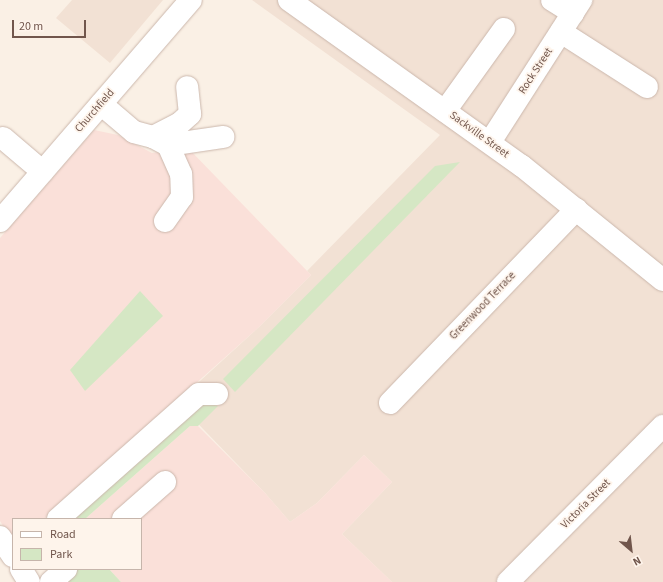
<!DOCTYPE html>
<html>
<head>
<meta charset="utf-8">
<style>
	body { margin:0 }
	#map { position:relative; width:663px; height:582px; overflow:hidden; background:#faf0e5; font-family:"Source Sans 3",sans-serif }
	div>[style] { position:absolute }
	.residential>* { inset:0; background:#f2e1d4 }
	.commercial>* { inset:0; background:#fae0d9 }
	.green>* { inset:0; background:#d5e7c4 }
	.roads { filter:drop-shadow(0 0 1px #cbb7ac) drop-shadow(0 0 1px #cbb7ac) }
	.minor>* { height:22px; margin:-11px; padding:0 11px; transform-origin:11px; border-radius:11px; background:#fff }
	span { translate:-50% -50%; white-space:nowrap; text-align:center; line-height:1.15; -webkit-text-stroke:3.5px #fef4eb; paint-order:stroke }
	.street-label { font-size:11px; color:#71564c }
	.legend { position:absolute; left:12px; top:518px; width:130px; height:52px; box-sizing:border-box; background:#fef4eb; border:1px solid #c6b5ab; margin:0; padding:5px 7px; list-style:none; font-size:12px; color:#71564c }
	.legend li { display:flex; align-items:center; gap:8px; height:20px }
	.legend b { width:20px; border:1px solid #c6b5ab }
	.north { position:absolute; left:611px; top:530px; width:40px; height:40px; -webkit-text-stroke:3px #fef4eb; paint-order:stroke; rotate:152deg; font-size:11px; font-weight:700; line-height:16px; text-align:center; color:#71564c }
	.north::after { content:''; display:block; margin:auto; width:14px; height:18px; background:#71564c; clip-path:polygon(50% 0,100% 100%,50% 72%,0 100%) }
	.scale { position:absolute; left:12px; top:20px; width:74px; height:18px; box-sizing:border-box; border:2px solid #71564c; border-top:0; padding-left:5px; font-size:12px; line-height:14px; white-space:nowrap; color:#71564c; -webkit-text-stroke:3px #fef4eb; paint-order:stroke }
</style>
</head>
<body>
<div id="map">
	<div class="residential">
		<i style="clip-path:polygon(72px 0,163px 0,110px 63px,56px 18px)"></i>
		<i style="clip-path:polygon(252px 0,663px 0,663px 582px,392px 582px,342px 534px,392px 482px,364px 455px,317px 503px,290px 522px,265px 493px,177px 402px,259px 327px,311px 275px,307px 271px,440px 135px)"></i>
	</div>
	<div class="commercial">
		<i style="clip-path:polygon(94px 130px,118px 135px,152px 153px,188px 148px,311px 275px,259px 327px,44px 519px,13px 519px,13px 542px,0 521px,0 238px)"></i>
		<i style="clip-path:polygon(190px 426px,198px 426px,265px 493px,290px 522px,317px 503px,364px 455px,392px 482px,342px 534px,392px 582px,121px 582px,109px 569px,141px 569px,141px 519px,85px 519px)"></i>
	</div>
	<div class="green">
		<i style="clip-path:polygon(460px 162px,235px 392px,223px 379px,435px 166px)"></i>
		<i style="clip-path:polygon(140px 291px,163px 316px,85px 391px,70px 370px)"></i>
		<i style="clip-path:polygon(201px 401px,218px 406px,198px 426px,190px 426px,85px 519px,66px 519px)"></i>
		<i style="clip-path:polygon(78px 569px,109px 569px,121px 582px,62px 582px)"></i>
	</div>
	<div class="roads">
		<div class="minor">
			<i style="left:289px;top:0;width:286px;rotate:35.5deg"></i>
			<i style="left:522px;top:166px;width:181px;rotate:39deg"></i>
			<i style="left:552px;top:0;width:25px;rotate:32deg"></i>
			<i style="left:561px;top:32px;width:102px;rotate:32.6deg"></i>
			<i style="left:101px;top:104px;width:43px;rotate:40.3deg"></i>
			<i style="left:134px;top:132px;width:20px;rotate:15deg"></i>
			<i style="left:153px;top:137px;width:17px;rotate:28deg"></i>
			<i style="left:168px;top:145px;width:56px;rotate:-8.3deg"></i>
			<i style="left:445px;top:111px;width:101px;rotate:-54.3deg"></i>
			<i style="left:153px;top:137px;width:29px;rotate:-27deg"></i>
			<i style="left:179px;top:124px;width:15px;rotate:-42deg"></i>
			<i style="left:190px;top:114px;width:27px;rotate:-96deg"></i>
			<i style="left:3px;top:138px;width:52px;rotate:40.4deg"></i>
			<i style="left:490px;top:142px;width:169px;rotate:-57.3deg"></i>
			<i style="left:0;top:221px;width:292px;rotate:-49.2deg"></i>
			<i style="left:165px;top:221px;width:29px;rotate:-55deg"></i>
			<i style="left:182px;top:197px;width:23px;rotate:-92deg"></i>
			<i style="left:181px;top:174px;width:32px;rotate:-114deg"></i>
			<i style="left:390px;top:403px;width:269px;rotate:-46.1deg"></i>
			<i style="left:58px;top:519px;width:188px;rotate:-41.6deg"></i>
			<i style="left:199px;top:394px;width:18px"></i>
			<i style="left:123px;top:519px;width:56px;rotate:-41.4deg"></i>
			<i style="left:0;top:537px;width:23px;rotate:56deg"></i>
			<i style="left:21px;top:569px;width:15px;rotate:58deg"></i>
			<i style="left:51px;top:582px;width:20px;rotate:-41deg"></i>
			<i style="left:508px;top:582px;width:220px;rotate:-45.2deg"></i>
		</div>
	</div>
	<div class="street-label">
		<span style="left:536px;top:71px;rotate:-57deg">Rock Street</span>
		<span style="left:95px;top:111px;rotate:-49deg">Churchfield</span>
		<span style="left:479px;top:135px;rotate:36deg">Sackville Street</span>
		<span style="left:483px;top:306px;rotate:-46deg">Greenwood Terrace</span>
		<span style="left:586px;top:504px;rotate:-45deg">Victoria Street</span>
	</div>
	<ul class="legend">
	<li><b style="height:5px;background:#fff"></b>Road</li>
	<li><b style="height:11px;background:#d5e7c4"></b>Park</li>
	</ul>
	<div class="north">N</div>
	<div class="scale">20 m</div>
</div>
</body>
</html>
